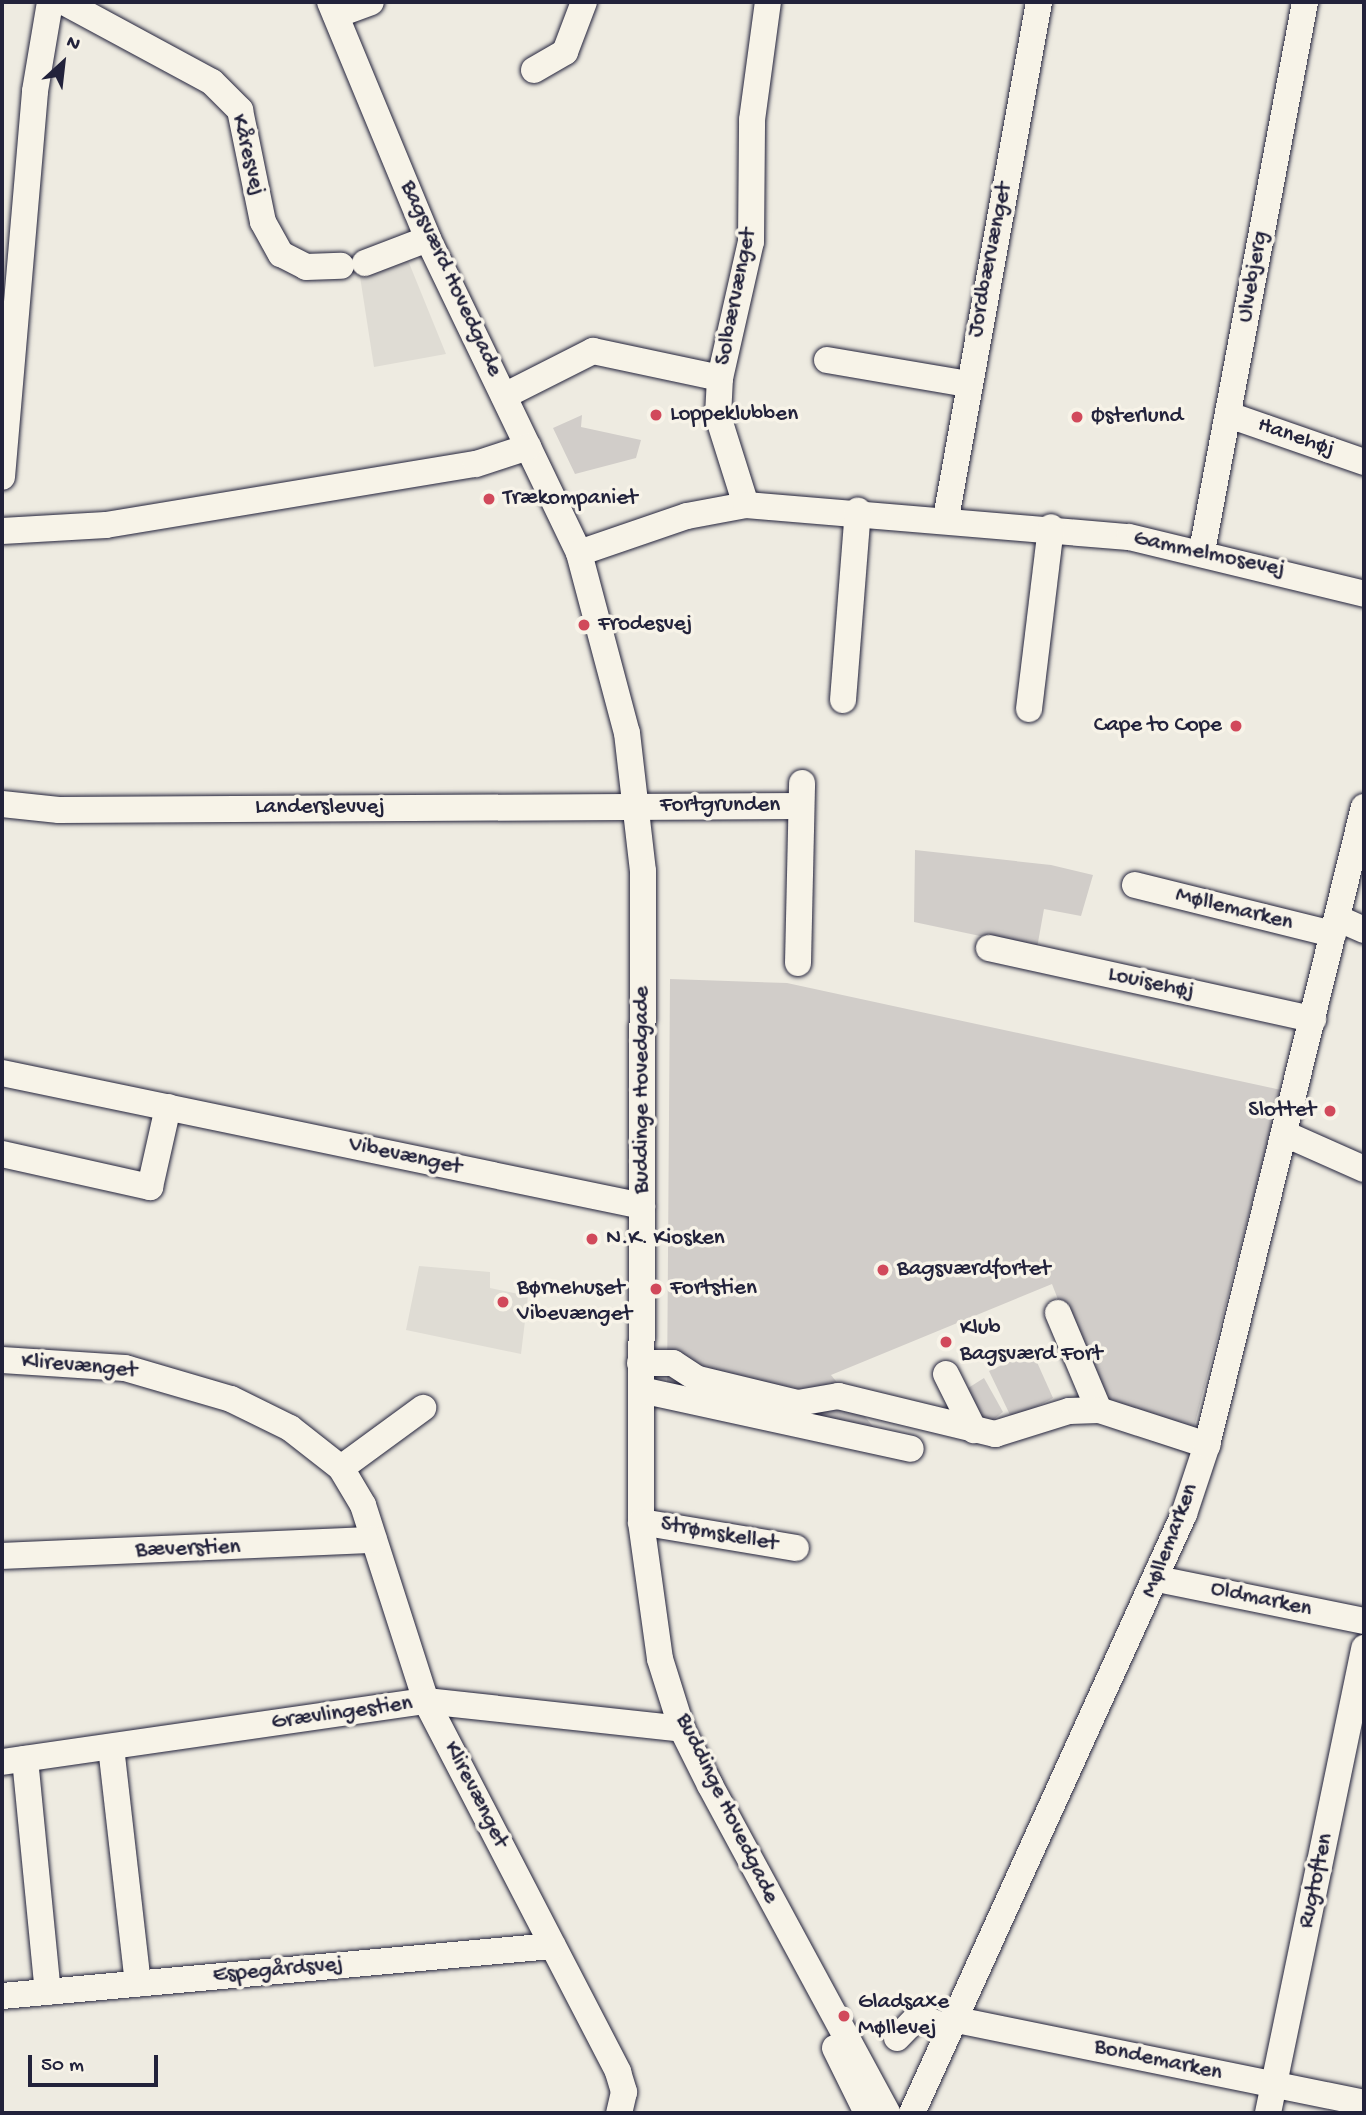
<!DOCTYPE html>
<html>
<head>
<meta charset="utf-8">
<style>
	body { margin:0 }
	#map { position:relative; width:1366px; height:2115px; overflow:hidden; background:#eeebe1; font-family:"Gochi Hand",sans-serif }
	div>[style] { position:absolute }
	.built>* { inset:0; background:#dfdcd4 }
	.green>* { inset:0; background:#d1cdc9 }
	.roads { filter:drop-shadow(0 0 2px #22223b) drop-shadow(0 0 2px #22223b) }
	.minor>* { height:26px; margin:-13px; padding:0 13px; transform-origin:13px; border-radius:13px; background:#f7f3e8 }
	.dots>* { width:19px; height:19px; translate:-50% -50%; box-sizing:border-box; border:4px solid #f7f3e8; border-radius:50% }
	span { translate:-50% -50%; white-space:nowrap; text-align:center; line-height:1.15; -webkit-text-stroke:7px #f7f3e8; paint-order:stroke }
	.street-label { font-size:23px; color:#22223b }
	.poi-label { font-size:23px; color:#22223b }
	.left { translate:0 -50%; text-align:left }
	.right { translate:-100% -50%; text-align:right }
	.frame { position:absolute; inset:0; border:4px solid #22223b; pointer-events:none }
	.north { position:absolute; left:28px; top:28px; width:70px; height:70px; -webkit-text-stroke:5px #f7f3e8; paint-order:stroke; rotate:27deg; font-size:19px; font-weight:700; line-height:28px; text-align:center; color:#22223b }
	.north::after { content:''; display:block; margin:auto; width:24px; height:32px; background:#22223b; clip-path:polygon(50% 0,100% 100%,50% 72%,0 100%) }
	.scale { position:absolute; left:28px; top:2055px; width:130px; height:32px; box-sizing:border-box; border:4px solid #22223b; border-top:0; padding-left:9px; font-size:21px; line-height:24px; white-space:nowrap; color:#22223b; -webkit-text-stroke:5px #f7f3e8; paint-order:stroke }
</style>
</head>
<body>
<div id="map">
	<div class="built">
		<i style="clip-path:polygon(407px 258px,446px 354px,374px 367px,359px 270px)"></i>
		<i style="clip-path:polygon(419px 1266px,490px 1272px,490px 1288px,528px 1296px,521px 1354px,406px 1330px)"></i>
	</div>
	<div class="green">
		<i style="clip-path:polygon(582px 415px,581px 427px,641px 440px,636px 458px,575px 474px,553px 428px)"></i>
		<i style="clip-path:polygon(915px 850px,1051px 865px,1093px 875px,1081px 916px,1044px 909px,1037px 948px,914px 922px)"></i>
		<i style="clip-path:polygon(670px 979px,787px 983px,1281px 1090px,1187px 1454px,1106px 1424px,1052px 1284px,831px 1375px,875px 1429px,667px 1390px)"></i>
		<i style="clip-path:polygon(1032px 1351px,1053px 1398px,1012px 1419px,989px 1371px)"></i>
		<i style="clip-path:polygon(984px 1378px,1003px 1412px,985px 1426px,965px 1390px)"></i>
	</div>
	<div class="roads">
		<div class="minor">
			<i style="left:64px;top:2px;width:168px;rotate:28.4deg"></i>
			<i style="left:212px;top:82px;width:40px;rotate:45deg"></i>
			<i style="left:240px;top:110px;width:114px;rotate:78.4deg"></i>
			<i style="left:263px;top:222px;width:37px;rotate:61deg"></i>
			<i style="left:281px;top:254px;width:28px;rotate:27deg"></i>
			<i style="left:306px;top:267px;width:35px;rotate:-2deg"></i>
			<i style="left:330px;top:2px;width:256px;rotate:67.5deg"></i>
			<i style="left:428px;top:239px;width:348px;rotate:64.3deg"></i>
			<i style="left:579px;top:553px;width:186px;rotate:75.1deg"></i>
			<i style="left:627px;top:733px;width:139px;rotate:83.4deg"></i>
			<i style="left:643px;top:871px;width:651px;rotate:90.18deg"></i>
			<i style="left:641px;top:1522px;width:138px;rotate:82.1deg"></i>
			<i style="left:660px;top:1659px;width:73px;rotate:72.6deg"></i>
			<i style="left:682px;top:1729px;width:63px;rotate:63.4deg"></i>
			<i style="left:710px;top:1785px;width:373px;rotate:61.6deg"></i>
			<i style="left:336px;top:15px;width:37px;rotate:-20deg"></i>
			<i style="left:534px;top:70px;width:36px;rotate:-30deg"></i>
			<i style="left:565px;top:52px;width:53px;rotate:-69.2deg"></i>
			<i style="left:365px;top:263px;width:67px;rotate:-20.9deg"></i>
			<i style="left:827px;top:360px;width:142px;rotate:9.7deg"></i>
			<i style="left:504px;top:396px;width:100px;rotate:-26.8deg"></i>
			<i style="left:593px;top:351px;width:130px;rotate:12deg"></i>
			<i style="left:1229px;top:415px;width:143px;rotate:19.2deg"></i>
			<i style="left:2px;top:477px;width:387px;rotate:-85.1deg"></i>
			<i style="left:35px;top:91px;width:90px;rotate:-80.4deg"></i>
			<i style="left:746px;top:505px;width:93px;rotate:-107.5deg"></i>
			<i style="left:718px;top:416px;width:38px;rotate:-87deg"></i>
			<i style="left:720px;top:378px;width:139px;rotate:-77.2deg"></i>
			<i style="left:751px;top:242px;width:122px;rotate:-89.5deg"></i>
			<i style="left:752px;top:120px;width:119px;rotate:-82.3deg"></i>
			<i style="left:946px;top:518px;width:524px;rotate:-79.78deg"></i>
			<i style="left:2px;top:531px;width:104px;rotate:-3.3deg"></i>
			<i style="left:106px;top:525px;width:375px;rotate:-9.4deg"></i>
			<i style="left:476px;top:464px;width:55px;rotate:-18.1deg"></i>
			<i style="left:1202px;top:551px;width:559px;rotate:-79.37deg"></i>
			<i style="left:579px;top:553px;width:114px;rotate:-18.9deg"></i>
			<i style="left:687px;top:516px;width:60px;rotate:-10.6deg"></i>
			<i style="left:746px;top:505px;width:384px;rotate:4.8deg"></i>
			<i style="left:1129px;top:537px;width:242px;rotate:13.6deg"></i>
			<i style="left:843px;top:700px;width:190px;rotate:-85.5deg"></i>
			<i style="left:1029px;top:709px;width:183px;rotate:-83.1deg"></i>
			<i style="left:2px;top:804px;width:57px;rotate:6deg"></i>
			<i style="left:59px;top:810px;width:742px;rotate:-0.31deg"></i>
			<i style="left:1135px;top:885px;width:204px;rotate:13.9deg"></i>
			<i style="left:1337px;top:918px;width:30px;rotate:24deg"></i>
			<i style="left:989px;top:948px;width:332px;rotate:12.4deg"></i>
			<i style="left:798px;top:963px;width:180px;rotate:-88.7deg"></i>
			<i style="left:2px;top:1073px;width:654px;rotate:11.74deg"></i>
			<i style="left:1285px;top:1134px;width:86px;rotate:23.9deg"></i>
			<i style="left:2px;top:1154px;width:152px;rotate:12.6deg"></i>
			<i style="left:150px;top:1187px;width:82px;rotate:-77.3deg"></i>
			<i style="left:1058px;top:1313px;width:105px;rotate:67.1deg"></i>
			<i style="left:2px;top:1360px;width:123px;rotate:3.7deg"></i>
			<i style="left:125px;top:1368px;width:110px;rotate:16.3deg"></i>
			<i style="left:231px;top:1399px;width:66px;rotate:26.2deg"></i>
			<i style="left:290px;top:1428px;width:65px;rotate:38.1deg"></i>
			<i style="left:341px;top:1468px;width:43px;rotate:59.3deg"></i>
			<i style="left:363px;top:1505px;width:206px;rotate:72.2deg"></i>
			<i style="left:426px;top:1701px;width:418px;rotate:62.6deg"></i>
			<i style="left:618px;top:2072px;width:21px;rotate:73deg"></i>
			<i style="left:624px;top:2092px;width:22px;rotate:103deg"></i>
			<i style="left:640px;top:1363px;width:33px"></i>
			<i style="left:673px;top:1363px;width:30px;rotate:33deg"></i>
			<i style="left:698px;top:1379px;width:103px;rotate:13.5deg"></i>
			<i style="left:798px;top:1403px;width:41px;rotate:-9.9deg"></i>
			<i style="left:838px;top:1396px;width:162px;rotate:13.6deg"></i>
			<i style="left:995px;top:1434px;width:77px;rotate:-17.3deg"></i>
			<i style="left:1069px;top:1411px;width:30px;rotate:-2deg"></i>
			<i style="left:1099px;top:1410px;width:114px;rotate:18deg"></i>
			<i style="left:946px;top:1374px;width:63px;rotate:63.4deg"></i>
			<i style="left:641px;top:1390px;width:276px;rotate:12.3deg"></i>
			<i style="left:341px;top:1468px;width:102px;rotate:-36.2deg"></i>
			<i style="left:641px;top:1522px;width:157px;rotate:9.5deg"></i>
			<i style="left:2px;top:1556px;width:372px;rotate:-2.5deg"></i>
			<i style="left:1158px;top:1579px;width:210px;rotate:11.5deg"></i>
			<i style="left:111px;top:1747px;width:238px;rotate:83.5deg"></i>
			<i style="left:25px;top:1759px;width:234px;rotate:84.4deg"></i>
			<i style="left:2px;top:1762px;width:428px;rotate:-8.2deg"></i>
			<i style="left:426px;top:1701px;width:258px;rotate:6.2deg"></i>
			<i style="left:2px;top:1996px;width:553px;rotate:-5.19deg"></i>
			<i style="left:952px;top:2019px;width:420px;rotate:11.5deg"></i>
			<i style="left:897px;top:2038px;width:30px;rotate:-46deg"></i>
			<i style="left:918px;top:2016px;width:32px;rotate:22deg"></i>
			<i style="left:835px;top:2048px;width:72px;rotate:63.8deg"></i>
			<i style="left:912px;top:2113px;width:658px;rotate:-65.58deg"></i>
			<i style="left:1184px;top:1514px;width:73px;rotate:-71.6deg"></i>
			<i style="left:1207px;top:1445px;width:657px;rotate:-76.18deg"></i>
			<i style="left:1268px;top:2113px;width:475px;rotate:-78.3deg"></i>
		</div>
	</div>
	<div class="dots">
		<i style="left:656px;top:415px;background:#d1495b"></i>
		<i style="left:1077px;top:417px;background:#d1495b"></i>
		<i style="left:489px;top:499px;background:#d1495b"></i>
		<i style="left:584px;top:625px;background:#d1495b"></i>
		<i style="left:1236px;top:726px;background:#d1495b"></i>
		<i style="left:1330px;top:1111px;background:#d1495b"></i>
		<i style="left:592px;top:1239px;background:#d1495b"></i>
		<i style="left:883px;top:1270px;background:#d1495b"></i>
		<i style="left:656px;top:1289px;background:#d1495b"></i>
		<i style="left:503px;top:1302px;background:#d1495b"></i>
		<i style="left:946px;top:1342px;background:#d1495b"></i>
		<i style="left:844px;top:2016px;background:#d1495b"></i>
	</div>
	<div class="street-label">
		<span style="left:247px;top:155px;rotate:76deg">Kåresvej</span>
		<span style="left:991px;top:260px;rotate:-79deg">Jordbærvænget</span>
		<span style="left:1254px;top:277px;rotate:-80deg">Ulvebjerg</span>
		<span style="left:450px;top:279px;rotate:65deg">Bagsværd Hovedgade</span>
		<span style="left:737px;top:297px;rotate:-79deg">Solbærvænget</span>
		<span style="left:1296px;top:438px;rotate:19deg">Hanehøj</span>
		<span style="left:1209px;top:555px;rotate:12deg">Gammelmosevej</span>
		<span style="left:720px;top:806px">Fortgrunden</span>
		<span style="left:320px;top:808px">Landerslevvej</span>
		<span style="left:1234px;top:910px;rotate:14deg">Møllemarken</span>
		<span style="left:1151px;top:984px;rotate:12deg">Louisehøj</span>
		<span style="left:643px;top:1090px;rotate:-90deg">Buddinge Hovedgade</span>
		<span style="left:405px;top:1157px;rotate:12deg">Vibevænget</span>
		<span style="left:79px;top:1367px;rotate:5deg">Klirevænget</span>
		<span style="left:719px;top:1535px;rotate:10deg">Strømskellet</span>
		<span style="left:1171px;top:1541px;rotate:-69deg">Møllemarken</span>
		<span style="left:188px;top:1550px;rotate:-2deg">Bæverstien</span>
		<span style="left:1261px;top:1600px;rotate:12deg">Oldmarken</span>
		<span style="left:342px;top:1714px;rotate:-8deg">Grævlingestien</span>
		<span style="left:475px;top:1795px;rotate:63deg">Klirevænget</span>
		<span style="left:726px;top:1809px;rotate:64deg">Buddinge Hovedgade</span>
		<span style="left:1317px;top:1881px;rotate:-78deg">Rugtoften</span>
		<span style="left:278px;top:1971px;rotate:-5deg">Espegårdsvej</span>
		<span style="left:1158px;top:2061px;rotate:12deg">Bondemarken</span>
	</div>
	<div class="poi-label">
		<span class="left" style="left:670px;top:415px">Loppeklubben</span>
		<span class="left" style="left:1091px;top:417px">Østerlund</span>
		<span class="left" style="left:503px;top:499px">Trækompaniet</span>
		<span class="left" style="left:598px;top:625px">Frodesvej</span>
		<span class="right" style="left:1222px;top:726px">Cape to Cope</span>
		<span class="right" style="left:1316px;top:1111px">Slottet</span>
		<span class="left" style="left:606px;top:1239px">N.K. Kiosken</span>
		<span class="left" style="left:897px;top:1270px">Bagsværdfortet</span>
		<span class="left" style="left:517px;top:1302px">Børnehuset<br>Vibevænget</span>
		<span class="left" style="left:670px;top:1289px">Fortstien</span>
		<span class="left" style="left:960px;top:1342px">Klub<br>Bagsværd Fort</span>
		<span class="left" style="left:858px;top:2016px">Gladsaxe<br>Møllevej</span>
	</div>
	<div class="frame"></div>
	<div class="north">N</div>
	<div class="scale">50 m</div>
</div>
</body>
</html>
